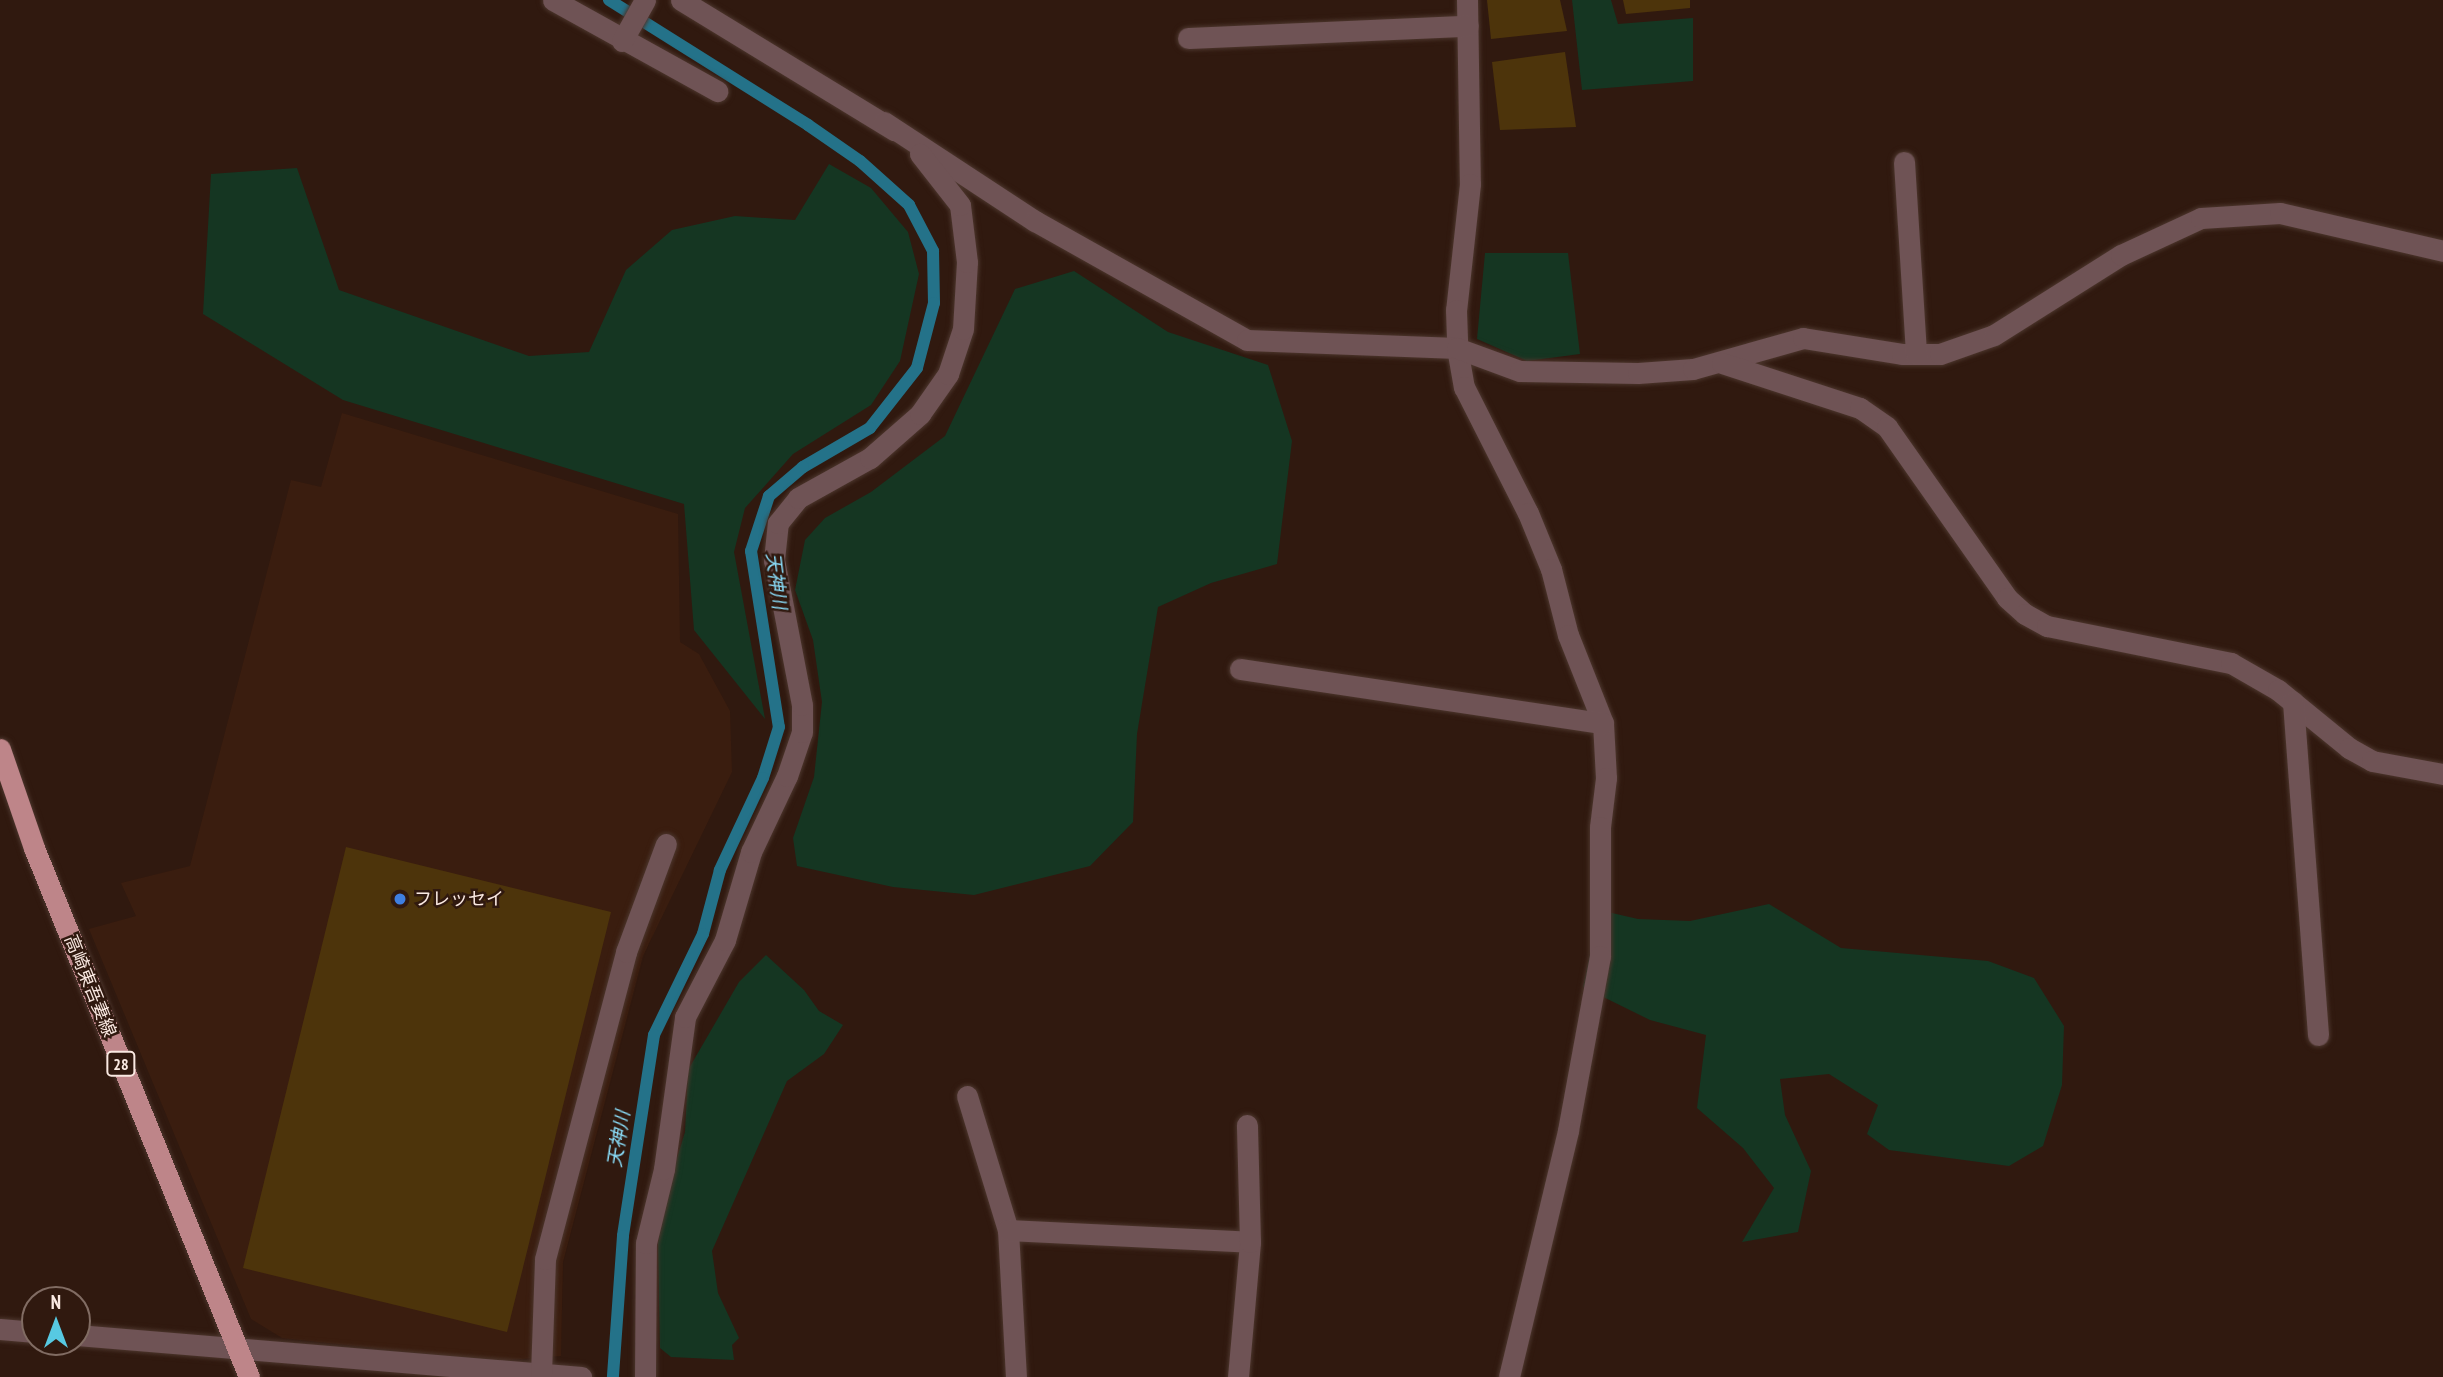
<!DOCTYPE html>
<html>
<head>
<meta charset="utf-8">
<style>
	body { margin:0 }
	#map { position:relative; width:2443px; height:1377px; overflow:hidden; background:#30190f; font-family:"PT Sans Narrow","Noto Sans JP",sans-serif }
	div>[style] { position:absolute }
	.built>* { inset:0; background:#3a1d0f }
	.green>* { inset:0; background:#153622 }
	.stream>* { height:12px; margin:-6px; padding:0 6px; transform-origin:6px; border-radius:6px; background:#247289 }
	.building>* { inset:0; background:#4d340b }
	.roads { filter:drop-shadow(0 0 2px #4c362d) drop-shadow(0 0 2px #4c362d) }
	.minor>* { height:21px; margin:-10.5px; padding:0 10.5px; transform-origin:10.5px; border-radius:10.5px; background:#6f5355 }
	.major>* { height:21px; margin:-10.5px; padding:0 10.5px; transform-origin:10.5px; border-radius:10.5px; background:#be8589 }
	.dots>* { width:19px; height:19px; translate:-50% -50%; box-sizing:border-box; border:4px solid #30190f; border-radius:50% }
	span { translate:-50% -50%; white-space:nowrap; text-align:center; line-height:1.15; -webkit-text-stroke:5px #30190f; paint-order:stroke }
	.shield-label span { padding:2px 5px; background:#30190f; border:2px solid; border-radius:5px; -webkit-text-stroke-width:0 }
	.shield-label { font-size:16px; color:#fae9e2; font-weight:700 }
	.poi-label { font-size:18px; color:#fae9e2 }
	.left { translate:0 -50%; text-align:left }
	.street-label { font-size:18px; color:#fae9e2 }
	.water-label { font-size:19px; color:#89dbf7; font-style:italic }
	.north { position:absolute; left:21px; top:1286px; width:70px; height:70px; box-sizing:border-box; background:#30190f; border:2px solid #816c63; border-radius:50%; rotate:0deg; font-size:19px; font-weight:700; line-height:28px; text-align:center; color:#fae9e2 }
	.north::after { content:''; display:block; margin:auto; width:24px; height:32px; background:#57c9e2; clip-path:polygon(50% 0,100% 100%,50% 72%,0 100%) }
</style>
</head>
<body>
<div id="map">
	<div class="built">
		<i style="clip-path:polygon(342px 413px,678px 514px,680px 642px,699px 654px,730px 711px,732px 772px,643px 956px,563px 1262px,561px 1356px,495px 1361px,282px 1338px,251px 1319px,89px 929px,136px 916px,121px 883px,190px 866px,291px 480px,321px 487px)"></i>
	</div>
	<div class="green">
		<i style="clip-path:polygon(1572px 0,1611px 0,1618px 24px,1693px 18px,1693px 81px,1582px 90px)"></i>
		<i style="clip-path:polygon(829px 164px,871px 188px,908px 232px,919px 274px,900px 361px,871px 405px,793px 454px,745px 508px,734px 552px,765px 719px,694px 630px,684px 504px,343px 400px,203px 314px,211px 174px,297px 168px,339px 290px,529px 356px,589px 352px,626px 270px,672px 230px,735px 216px,795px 220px)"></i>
		<i style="clip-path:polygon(1485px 253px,1568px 253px,1580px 354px,1527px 361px,1477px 339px)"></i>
		<i style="clip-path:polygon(1074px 271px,1168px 332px,1268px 365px,1292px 441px,1277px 564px,1211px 583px,1158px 607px,1137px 734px,1133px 822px,1090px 866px,974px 895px,893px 887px,797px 866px,793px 838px,814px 777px,822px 702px,813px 640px,795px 590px,805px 540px,825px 518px,871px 492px,945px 436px,1015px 289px)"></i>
		<i style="clip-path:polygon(1769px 904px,1841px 948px,1988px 961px,2034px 978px,2064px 1026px,2062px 1085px,2043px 1146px,2009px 1166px,1889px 1150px,1867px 1134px,1878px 1105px,1829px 1074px,1780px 1079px,1785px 1115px,1811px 1171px,1798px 1232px,1742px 1242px,1774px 1188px,1743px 1148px,1697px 1108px,1706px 1035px,1650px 1020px,1583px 987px,1599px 910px,1638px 919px,1690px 921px)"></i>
		<i style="clip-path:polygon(766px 955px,804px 990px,819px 1011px,843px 1025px,824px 1054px,787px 1081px,712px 1251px,718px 1293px,739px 1338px,732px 1345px,734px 1360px,671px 1357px,660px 1348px,658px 1243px,668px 1187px,685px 1132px,688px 1070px,739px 982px)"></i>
	</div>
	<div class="stream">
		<i style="left:609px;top:0;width:235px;rotate:32.1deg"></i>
		<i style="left:808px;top:125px;width:63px;rotate:34.7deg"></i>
		<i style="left:860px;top:161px;width:66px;rotate:41.9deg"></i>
		<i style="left:909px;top:205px;width:52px;rotate:62.4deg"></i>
		<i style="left:933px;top:251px;width:52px;rotate:88.9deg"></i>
		<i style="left:934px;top:303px;width:67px;rotate:104.7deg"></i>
		<i style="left:917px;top:368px;width:76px;rotate:128.1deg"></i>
		<i style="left:870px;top:428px;width:78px;rotate:149.8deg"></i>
		<i style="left:803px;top:467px;width:45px;rotate:139.5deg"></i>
		<i style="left:769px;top:496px;width:58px;rotate:108.1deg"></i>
		<i style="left:751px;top:551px;width:178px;rotate:81deg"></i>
		<i style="left:779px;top:727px;width:53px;rotate:107.4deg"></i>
		<i style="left:763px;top:778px;width:102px;rotate:115.1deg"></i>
		<i style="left:720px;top:870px;width:66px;rotate:104.9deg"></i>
		<i style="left:703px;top:934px;width:112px;rotate:115.9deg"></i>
		<i style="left:654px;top:1035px;width:203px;rotate:98.8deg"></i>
		<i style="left:623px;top:1236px;width:141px;rotate:94.1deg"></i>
	</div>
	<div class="building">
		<i style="clip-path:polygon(1487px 0,1560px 0,1567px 31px,1491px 39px)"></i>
		<i style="clip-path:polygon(1623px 0,1690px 0,1690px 8px,1626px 14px)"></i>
		<i style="clip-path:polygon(1565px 52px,1576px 127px,1500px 130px,1492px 62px)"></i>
		<i style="clip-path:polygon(346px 847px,611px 912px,507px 1332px,243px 1268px)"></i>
	</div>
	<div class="roads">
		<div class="minor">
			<i style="left:553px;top:0;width:188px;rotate:29deg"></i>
			<i style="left:681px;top:0;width:250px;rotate:31.4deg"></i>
			<i style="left:1467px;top:0;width:184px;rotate:89.1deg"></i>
			<i style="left:1470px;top:184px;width:127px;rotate:96.3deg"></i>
			<i style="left:1456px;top:310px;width:38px;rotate:88deg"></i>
			<i style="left:1457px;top:348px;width:40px;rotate:80deg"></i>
			<i style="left:1464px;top:387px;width:141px;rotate:63.1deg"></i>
			<i style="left:1528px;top:513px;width:61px;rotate:67.7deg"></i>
			<i style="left:1551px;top:569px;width:68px;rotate:75.6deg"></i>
			<i style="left:1568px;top:635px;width:95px;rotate:68.3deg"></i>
			<i style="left:1603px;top:723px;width:55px;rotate:86.9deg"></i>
			<i style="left:1606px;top:778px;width:49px;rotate:97deg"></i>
			<i style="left:1600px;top:827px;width:129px;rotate:90deg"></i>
			<i style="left:1600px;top:956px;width:178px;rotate:100.4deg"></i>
			<i style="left:1568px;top:1131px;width:253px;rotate:103.5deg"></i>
			<i style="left:1188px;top:38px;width:280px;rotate:-2.5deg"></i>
			<i style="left:622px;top:41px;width:47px;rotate:-60.7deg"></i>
			<i style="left:884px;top:122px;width:181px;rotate:33.3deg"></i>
			<i style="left:1035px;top:221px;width:243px;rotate:29.3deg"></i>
			<i style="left:1247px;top:340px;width:210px;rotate:2.2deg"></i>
			<i style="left:1457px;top:348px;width:67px;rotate:20.1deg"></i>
			<i style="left:1520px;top:371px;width:118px;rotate:1deg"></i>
			<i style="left:1638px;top:373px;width:55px;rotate:-4.2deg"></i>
			<i style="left:1693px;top:369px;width:114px;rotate:-15.7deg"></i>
			<i style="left:1803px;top:338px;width:100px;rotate:9.2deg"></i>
			<i style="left:1902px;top:354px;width:38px"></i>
			<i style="left:1940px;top:354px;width:57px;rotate:-19.4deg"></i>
			<i style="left:1994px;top:335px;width:150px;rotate:-32.2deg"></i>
			<i style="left:2121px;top:255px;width:88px;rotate:-24.8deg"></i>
			<i style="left:2201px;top:218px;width:79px;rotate:-3.6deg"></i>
			<i style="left:2280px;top:213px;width:167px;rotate:13.1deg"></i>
			<i style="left:1904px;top:162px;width:192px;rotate:86.4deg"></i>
			<i style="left:1722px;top:363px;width:145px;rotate:18.1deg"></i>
			<i style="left:1860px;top:408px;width:33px;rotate:35deg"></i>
			<i style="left:1887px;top:427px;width:209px;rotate:54.9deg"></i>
			<i style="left:2007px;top:598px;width:24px;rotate:42deg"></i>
			<i style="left:2025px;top:614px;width:25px;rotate:29deg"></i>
			<i style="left:2047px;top:626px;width:188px;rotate:11.4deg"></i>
			<i style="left:2231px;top:663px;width:54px;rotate:29.9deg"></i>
			<i style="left:2278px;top:690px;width:92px;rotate:39.2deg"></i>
			<i style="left:2349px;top:748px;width:26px;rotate:29deg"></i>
			<i style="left:2372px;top:761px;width:72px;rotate:10.4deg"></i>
			<i style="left:1240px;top:669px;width:367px;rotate:8.5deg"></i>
			<i style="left:2293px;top:702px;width:334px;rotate:85.7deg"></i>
			<i style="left:967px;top:1096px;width:140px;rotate:73deg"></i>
			<i style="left:1008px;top:1230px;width:147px;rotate:86.9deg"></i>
			<i style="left:1008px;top:1230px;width:242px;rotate:2.8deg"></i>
			<i style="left:0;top:1329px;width:35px;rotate:5deg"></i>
			<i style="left:77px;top:1335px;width:506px;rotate:4.76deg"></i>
			<i style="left:541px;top:1374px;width:115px;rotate:-88deg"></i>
			<i style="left:545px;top:1259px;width:318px;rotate:-75.2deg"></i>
			<i style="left:626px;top:952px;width:115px;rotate:-69.7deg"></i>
			<i style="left:645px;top:1377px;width:134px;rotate:-89.6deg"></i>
			<i style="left:646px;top:1243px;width:76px;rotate:-76.3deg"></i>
			<i style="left:664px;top:1169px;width:153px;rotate:-82.1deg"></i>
			<i style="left:685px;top:1017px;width:87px;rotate:-62.5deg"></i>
			<i style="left:725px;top:940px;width:92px;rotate:-73.5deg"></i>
			<i style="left:751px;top:852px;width:84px;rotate:-64.7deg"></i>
			<i style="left:787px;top:776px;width:46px;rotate:-71.2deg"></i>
			<i style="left:802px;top:732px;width:27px;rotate:-90deg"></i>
			<i style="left:802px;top:705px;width:148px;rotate:-100.9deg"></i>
			<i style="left:774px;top:560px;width:37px;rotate:-84deg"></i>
			<i style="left:778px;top:523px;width:32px;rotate:-51deg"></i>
			<i style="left:798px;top:498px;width:82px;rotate:-29.1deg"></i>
			<i style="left:870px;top:458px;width:67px;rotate:-41.3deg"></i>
			<i style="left:920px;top:414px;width:49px;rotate:-55deg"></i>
			<i style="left:948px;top:374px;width:47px;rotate:-71.6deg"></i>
			<i style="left:963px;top:329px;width:67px;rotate:-86.6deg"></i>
			<i style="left:967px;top:262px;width:57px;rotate:-97deg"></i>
			<i style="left:960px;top:205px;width:65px;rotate:-128.1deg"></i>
			<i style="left:1238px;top:1377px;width:136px;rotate:-84.9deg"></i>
			<i style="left:1250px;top:1242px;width:117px;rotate:-91.5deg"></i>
		</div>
		<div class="major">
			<i style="left:0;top:749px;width:105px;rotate:71deg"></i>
			<i style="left:34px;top:848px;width:571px;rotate:67.88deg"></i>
		</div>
	</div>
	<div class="dots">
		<i style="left:400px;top:899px;background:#3f7fe0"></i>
	</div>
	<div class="shield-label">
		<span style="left:121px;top:1064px">28</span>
	</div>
	<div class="poi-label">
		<span class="left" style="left:414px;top:899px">フレッセイ</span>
	</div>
	<div class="street-label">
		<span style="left:90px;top:986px;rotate:68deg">高崎東吾妻線</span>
	</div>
	<div class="water-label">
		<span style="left:776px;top:581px;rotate:83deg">天神川</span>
		<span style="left:619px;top:1139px;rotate:-81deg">天神川</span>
	</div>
	<div class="north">N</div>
</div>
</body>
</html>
